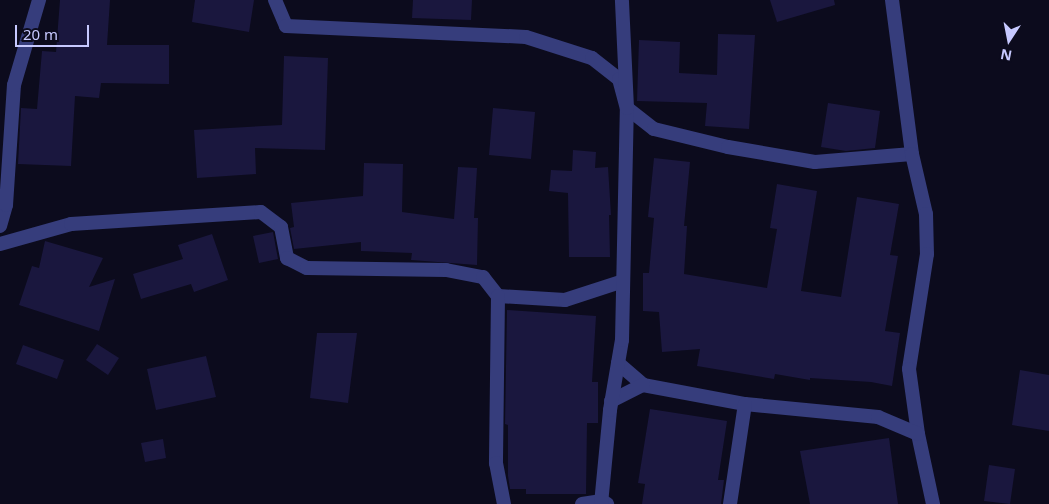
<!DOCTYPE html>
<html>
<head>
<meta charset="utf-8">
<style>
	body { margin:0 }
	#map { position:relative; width:1049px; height:504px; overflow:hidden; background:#0c0b1d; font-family:"Noto Sans",sans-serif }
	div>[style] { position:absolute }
	.building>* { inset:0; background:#1a173e }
	.minor>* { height:14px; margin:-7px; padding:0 7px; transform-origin:7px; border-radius:7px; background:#363d7c }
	span { translate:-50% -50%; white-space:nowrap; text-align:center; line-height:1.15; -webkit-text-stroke:4px #0c0b1d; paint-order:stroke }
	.north { position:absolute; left:984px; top:15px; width:50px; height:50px; -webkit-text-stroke:4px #0c0b1d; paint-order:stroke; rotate:191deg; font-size:14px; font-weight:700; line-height:20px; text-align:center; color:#c7c9ff }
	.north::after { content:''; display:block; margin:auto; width:18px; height:22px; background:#c7c9ff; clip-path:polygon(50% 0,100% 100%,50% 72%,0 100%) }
	.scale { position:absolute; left:15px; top:25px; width:74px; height:22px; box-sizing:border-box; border:2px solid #c7c9ff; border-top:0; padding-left:6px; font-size:15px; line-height:18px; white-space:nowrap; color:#c7c9ff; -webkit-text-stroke:4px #0c0b1d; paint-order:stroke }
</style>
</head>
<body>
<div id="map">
	<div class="building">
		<i style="clip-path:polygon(60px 0,110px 0,107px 45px,169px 45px,169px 84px,101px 83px,99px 98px,75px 96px,71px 166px,18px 164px,21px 108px,37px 109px,42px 51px,56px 52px)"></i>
		<i style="clip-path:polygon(195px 0,254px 0,249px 32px,192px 22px)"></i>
		<i style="clip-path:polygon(413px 0,472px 0,471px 20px,412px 18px)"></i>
		<i style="clip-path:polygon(770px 0,834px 0,835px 5px,777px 22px)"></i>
		<i style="clip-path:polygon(718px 34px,755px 35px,749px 129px,705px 126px,707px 103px,637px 101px,639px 40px,680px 42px,679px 73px,717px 75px)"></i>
		<i style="clip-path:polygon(284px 56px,328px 58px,325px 150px,255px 148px,256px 174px,197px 178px,194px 130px,282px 125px)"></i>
		<i style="clip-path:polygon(828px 103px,880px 111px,875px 148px,846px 151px,821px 147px)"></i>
		<i style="clip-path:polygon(493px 108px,535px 112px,531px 159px,489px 155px)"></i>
		<i style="clip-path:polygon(573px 150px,596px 152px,595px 168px,608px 167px,611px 215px,609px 215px,610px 257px,569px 257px,568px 193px,549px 191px,551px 170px,572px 171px)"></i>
		<i style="clip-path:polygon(654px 158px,690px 162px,684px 226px,687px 226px,684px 274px,767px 288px,777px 229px,770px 228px,777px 184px,817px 191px,801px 291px,841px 297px,857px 197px,899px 204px,890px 255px,898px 256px,885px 331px,900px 333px,892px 386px,871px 382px,810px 378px,810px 380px,775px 374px,774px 379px,697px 366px,700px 349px,662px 352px,659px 312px,643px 311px,643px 273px,649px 273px,654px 218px,648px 217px)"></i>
		<i style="clip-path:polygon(364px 163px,403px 164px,402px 212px,454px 219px,458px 167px,477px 168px,474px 218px,478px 218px,477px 265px,411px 260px,412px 253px,361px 251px,361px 242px,294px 249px,290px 228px,294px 227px,291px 203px,363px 196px)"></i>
		<i style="clip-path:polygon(273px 232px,278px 259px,259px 263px,253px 236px)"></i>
		<i style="clip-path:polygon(212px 234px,228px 280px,194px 292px,191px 284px,141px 299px,133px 274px,183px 259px,178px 245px)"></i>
		<i style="clip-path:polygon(45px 241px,103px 258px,89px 287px,115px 279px,99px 331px,19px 305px,32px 266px,39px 268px)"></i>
		<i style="clip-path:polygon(507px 310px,596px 316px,592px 382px,598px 382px,598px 423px,587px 423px,586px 494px,526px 494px,526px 489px,510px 489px,508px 476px,508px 425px,505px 424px)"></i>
		<i style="clip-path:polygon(317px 333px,357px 333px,348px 403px,310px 398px)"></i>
		<i style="clip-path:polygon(97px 344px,119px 358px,108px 375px,86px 360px)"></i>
		<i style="clip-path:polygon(23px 345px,64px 360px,57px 379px,16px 364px)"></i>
		<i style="clip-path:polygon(206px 356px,216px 397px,156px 410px,147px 369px)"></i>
		<i style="clip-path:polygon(1020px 370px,1049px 375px,1049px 431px,1012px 425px)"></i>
		<i style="clip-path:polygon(650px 409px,727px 421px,718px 480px,724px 480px,721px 504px,642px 504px,645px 484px,638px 483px)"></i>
		<i style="clip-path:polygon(889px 438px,898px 504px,810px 504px,800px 451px)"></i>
		<i style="clip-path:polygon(163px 439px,166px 458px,145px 462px,141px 443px)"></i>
		<i style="clip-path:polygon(989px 465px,1015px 469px,1010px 504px,984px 501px)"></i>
	</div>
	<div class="minor">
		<i style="left:275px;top:0;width:28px;rotate:67deg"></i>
		<i style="left:286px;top:26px;width:240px;rotate:2.6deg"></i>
		<i style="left:526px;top:37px;width:69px;rotate:17.7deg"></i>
		<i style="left:592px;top:58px;width:34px;rotate:38deg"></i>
		<i style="left:619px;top:79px;width:30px;rotate:75deg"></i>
		<i style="left:627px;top:108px;width:34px;rotate:38deg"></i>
		<i style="left:654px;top:129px;width:76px;rotate:13.7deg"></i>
		<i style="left:728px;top:147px;width:88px;rotate:9.8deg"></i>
		<i style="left:815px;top:162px;width:97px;rotate:-4.7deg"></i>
		<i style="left:892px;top:0;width:155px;rotate:82.6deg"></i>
		<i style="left:912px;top:154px;width:62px;rotate:76.9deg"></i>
		<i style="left:926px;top:214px;width:40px;rotate:88.6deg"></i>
		<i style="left:927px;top:254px;width:116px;rotate:98.9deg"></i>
		<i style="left:909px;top:369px;width:66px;rotate:82.1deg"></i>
		<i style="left:918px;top:434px;width:72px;rotate:77.9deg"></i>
		<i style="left:0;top:226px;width:22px;rotate:-74deg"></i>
		<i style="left:6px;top:205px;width:120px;rotate:-86.2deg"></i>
		<i style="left:14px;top:85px;width:89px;rotate:-73.6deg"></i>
		<i style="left:0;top:244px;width:74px;rotate:-15.7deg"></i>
		<i style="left:71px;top:224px;width:190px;rotate:-3.6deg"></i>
		<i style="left:261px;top:212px;width:25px;rotate:37deg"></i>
		<i style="left:281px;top:227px;width:32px;rotate:79deg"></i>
		<i style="left:287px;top:258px;width:22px;rotate:27deg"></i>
		<i style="left:307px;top:268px;width:139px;rotate:0.8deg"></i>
		<i style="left:446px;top:270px;width:38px;rotate:11deg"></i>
		<i style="left:483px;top:277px;width:24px;rotate:52deg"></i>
		<i style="left:498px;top:296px;width:67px;rotate:3.4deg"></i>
		<i style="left:565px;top:300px;width:61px;rotate:-18.1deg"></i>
		<i style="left:498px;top:296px;width:167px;rotate:90.7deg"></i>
		<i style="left:496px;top:463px;width:42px;rotate:79deg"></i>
		<i style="left:618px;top:363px;width:33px;rotate:41deg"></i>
		<i style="left:643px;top:385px;width:104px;rotate:10.6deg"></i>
		<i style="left:745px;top:404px;width:134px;rotate:5.6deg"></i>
		<i style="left:878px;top:417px;width:43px;rotate:23deg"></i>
		<i style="left:611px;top:401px;width:36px;rotate:-27deg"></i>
		<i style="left:582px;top:504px;width:20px;rotate:-9deg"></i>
		<i style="left:602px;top:501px;width:6px;rotate:31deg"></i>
		<i style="left:601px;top:504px;width:94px;rotate:-84.5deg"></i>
		<i style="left:610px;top:410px;width:71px;rotate:-80.3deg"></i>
		<i style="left:622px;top:340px;width:232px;rotate:-88.8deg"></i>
		<i style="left:627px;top:108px;width:108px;rotate:-92.7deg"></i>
		<i style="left:730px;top:504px;width:101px;rotate:-81.5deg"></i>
	</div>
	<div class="north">N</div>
	<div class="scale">20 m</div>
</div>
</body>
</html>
